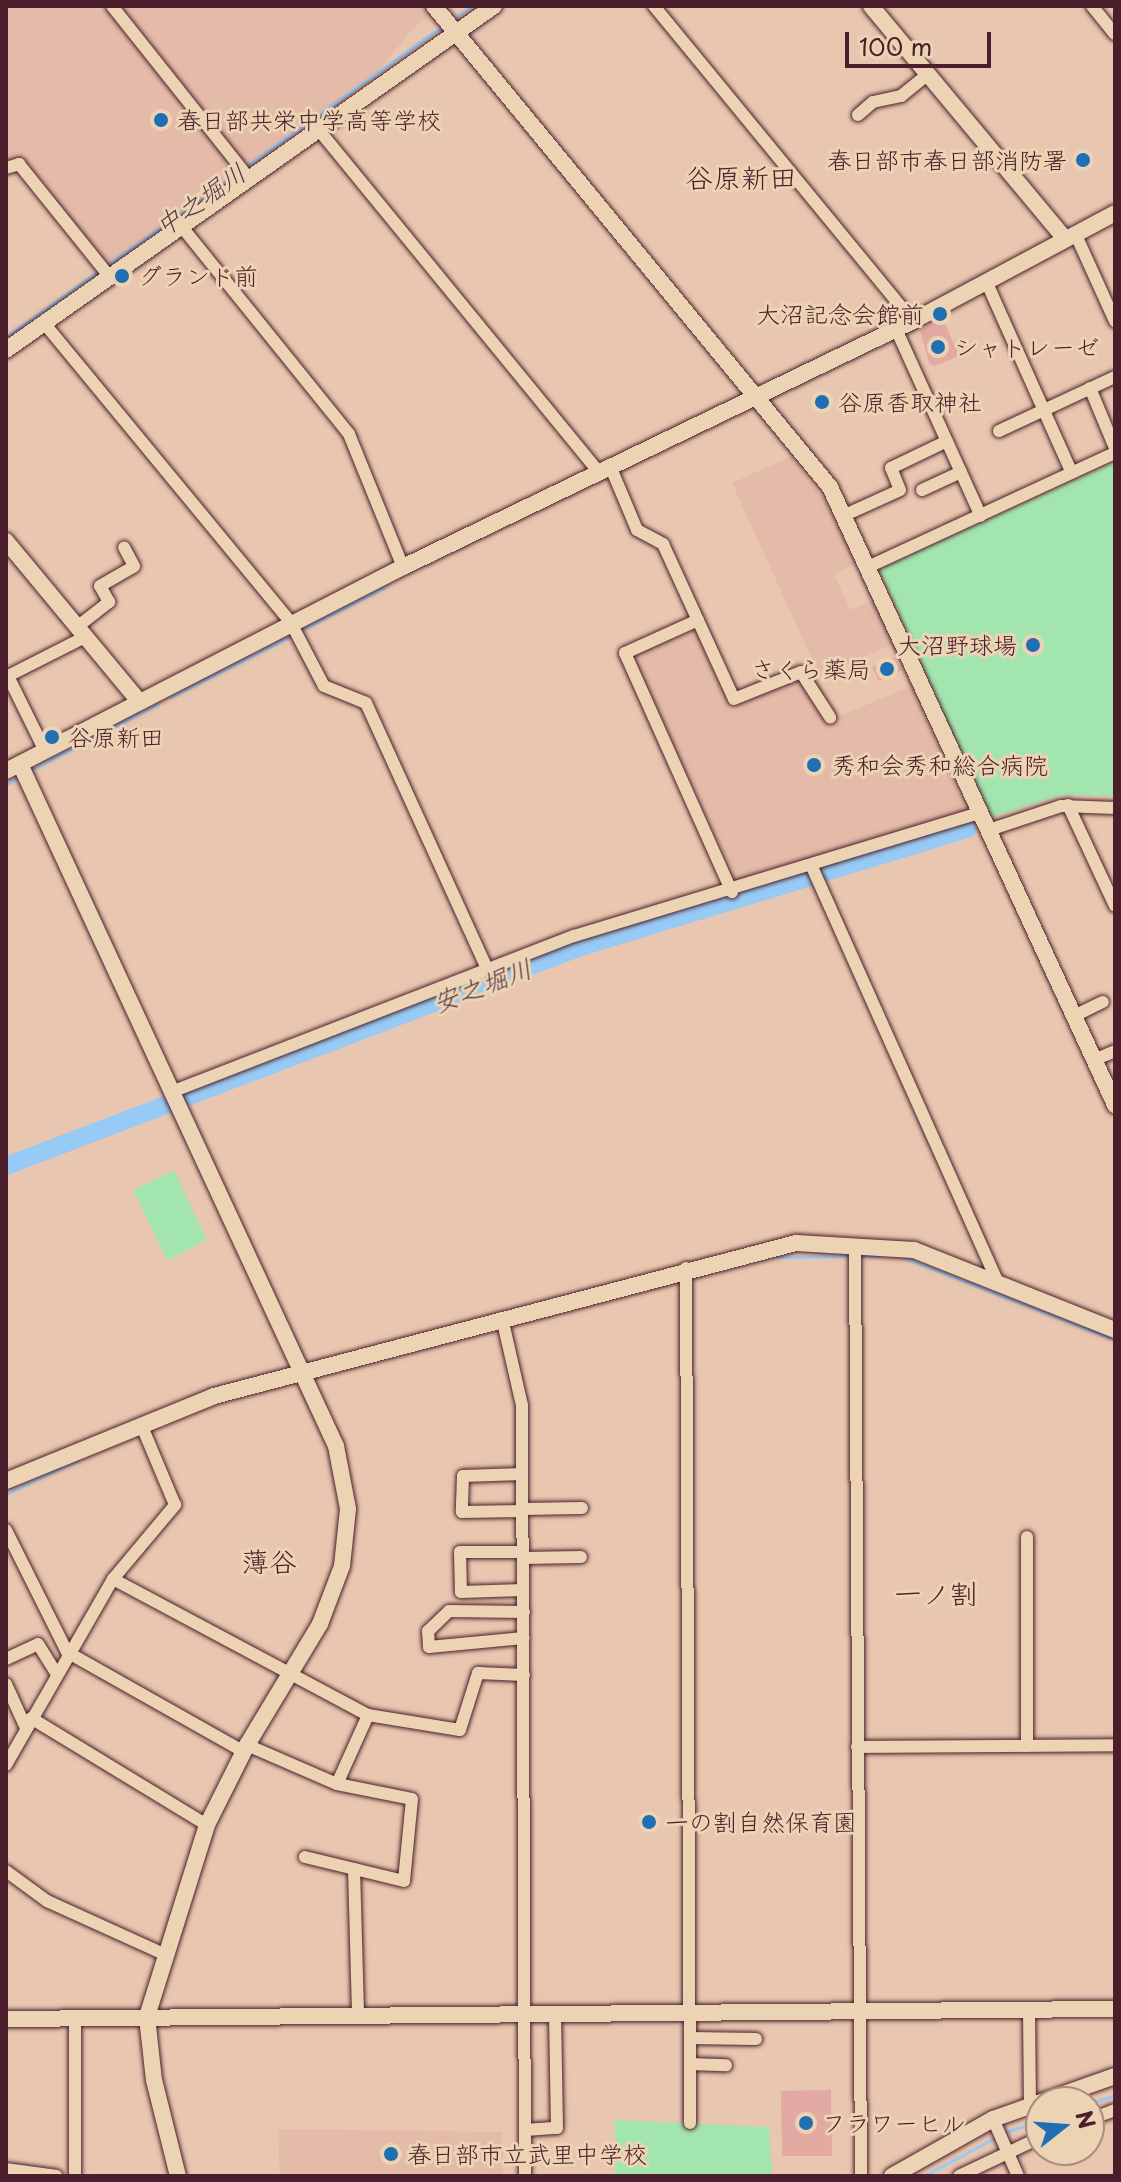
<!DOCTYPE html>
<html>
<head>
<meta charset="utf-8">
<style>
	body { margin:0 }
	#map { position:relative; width:1121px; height:2182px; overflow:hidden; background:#e9c6af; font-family:"Playpen Sans","Klee One",sans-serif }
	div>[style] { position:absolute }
	.built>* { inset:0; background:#e4baa8 }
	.green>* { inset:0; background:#a3e5af }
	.stream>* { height:3px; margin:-1.5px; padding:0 1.5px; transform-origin:1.5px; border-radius:1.5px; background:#97caf4 }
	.river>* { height:18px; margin:-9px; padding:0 9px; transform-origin:9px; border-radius:9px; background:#97caf4 }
	.building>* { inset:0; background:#e3a9a3 }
	.roads { filter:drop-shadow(0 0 2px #4a1f2b) drop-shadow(0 0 2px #4a1f2b) }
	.street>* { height:12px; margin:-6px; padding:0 6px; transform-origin:6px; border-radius:6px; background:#ecd3b4 }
	.secondary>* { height:16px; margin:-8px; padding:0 8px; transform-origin:8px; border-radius:8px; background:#ecd3b4 }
	.dots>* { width:22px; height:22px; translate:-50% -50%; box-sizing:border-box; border:4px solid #ecd3b4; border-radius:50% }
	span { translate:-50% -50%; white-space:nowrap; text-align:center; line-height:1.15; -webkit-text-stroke:6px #ecd3b4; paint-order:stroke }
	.poi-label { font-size:24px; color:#4a1f2b }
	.left { translate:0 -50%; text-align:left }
	.right { translate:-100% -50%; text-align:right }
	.water-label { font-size:26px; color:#563949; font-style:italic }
	.quarter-label { font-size:28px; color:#4a1f2b }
	.frame { position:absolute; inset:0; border:8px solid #4a1f2b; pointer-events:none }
	.north { position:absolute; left:1025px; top:2086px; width:80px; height:80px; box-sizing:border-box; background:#ecd3b4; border:2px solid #ab8b7d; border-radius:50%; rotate:73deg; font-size:22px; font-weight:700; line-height:32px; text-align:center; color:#4a1f2b }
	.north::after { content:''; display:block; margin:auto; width:28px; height:36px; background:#1f6fb2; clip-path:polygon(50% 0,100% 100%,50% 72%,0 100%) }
	.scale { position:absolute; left:845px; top:32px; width:146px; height:36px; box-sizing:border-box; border:4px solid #4a1f2b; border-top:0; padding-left:10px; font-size:24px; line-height:28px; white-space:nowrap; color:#4a1f2b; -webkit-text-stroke:6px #ecd3b4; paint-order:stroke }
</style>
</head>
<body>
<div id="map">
	<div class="built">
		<i style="clip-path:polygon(6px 6px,427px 6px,433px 14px,413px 28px,371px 81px,107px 269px,14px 160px,6px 163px)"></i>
		<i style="clip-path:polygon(792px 456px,827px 504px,856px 563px,834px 574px,850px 610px,873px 600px,893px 644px,820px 677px,732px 483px)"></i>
		<i style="clip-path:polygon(696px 630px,727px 700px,809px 662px,836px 718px,911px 686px,967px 812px,738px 884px,633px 656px)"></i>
		<i style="clip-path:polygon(278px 2129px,502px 2132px,503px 2176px,280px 2176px)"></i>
	</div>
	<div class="green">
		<i style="clip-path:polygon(1115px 462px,1115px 796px,1063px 795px,989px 818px,879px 569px)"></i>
		<i style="clip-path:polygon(174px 1170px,207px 1240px,167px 1260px,133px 1190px)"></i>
		<i style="clip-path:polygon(615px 2120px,769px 2127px,772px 2175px,856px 2176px,615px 2176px)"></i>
	</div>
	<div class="stream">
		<i style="left:451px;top:20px;width:24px;rotate:-35deg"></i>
		<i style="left:246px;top:166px;width:241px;rotate:-35.5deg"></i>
		<i style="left:106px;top:266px;width:165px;rotate:-35.6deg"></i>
		<i style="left:6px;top:337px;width:115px;rotate:-35.5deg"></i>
		<i style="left:304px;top:629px;width:91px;rotate:-27.4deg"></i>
		<i style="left:171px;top:697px;width:132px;rotate:-27deg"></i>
		<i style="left:33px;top:769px;width:141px;rotate:-27.5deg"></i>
		<i style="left:6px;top:785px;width:13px;rotate:-32deg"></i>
		<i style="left:859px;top:1256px;width:24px"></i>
		<i style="left:775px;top:1257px;width:76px;rotate:-0.8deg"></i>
		<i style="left:902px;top:1257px;width:229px;rotate:21.3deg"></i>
		<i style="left:6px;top:1494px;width:80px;rotate:-25.3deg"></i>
		<i style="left:1089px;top:2104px;width:28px;rotate:-19deg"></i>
		<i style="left:1003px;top:2133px;width:40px;rotate:-18.9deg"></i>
		<i style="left:924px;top:2176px;width:82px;rotate:-28.4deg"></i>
	</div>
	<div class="river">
		<i style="left:6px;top:1166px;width:612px;rotate:-20.86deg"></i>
		<i style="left:578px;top:948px;width:407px;rotate:-17deg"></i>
	</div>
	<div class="building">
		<i style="clip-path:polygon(943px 319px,959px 356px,935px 366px,929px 363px,920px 330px)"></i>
		<i style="clip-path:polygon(894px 658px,902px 670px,879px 681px,872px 667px)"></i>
		<i style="clip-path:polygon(831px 2090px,832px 2156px,782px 2156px,781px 2091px)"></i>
	</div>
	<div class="roads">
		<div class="street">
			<i style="left:112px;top:6px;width:220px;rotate:51.5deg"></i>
			<i style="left:654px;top:6px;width:408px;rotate:50.6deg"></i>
			<i style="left:1092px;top:6px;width:36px;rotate:51deg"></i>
			<i style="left:858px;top:115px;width:20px;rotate:-41deg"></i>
			<i style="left:873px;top:102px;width:29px;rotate:-12deg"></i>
			<i style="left:901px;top:96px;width:35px;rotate:-39deg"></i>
			<i style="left:318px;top:129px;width:445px;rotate:50.7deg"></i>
			<i style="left:6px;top:168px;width:14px;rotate:-17deg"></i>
			<i style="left:19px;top:164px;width:145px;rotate:51.2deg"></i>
			<i style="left:182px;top:227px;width:266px;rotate:51.1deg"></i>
			<i style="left:349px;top:434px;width:144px;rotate:67.9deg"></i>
			<i style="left:1075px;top:233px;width:97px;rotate:65.6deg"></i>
			<i style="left:986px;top:281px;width:210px;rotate:65.9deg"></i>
			<i style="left:44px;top:323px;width:389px;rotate:50.5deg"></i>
			<i style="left:291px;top:623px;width:71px;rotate:62.4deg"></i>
			<i style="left:324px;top:686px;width:45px;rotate:22deg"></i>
			<i style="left:366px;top:703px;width:292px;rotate:65.5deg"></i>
			<i style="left:896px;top:329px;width:205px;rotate:65.6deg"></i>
			<i style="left:1090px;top:388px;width:65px;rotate:67.4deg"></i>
			<i style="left:999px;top:431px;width:128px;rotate:-25deg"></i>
			<i style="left:611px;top:468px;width:67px;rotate:67.2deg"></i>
			<i style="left:637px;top:530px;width:30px;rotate:28deg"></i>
			<i style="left:663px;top:544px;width:170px;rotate:65.4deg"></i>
			<i style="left:734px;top:699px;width:72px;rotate:-21.9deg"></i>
			<i style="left:801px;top:672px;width:54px;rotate:57.2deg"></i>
			<i style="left:922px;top:490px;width:43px;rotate:-24.8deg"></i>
			<i style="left:845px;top:515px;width:60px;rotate:-24.4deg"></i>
			<i style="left:900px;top:490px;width:24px;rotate:-112deg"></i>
			<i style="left:891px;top:468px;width:62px;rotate:-25.7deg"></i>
			<i style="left:870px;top:566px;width:270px;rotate:-24.8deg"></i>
			<i style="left:698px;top:620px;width:80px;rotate:155.7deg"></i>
			<i style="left:625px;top:653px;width:262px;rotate:65.9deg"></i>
			<i style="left:77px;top:627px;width:41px;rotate:-38deg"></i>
			<i style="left:109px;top:602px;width:18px;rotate:-119deg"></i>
			<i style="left:100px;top:586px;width:39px;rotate:-30deg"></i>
			<i style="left:134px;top:566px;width:21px;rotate:-118deg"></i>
			<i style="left:45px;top:751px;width:84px;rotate:-116.3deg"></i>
			<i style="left:8px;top:676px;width:86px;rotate:-26.9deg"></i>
			<i style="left:1068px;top:805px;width:111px;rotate:65deg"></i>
			<i style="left:989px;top:830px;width:76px;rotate:-18.4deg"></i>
			<i style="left:1061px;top:806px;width:54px;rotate:2.1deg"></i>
			<i style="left:812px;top:867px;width:453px;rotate:65.9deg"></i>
			<i style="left:1074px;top:1016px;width:32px;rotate:-26deg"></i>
			<i style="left:1094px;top:1060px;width:23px;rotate:-23deg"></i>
			<i style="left:174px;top:1091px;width:429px;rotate:-21.2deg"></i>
			<i style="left:574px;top:936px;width:426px;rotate:-16.9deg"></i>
			<i style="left:855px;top:1246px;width:930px;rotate:89.63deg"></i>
			<i style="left:686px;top:1268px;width:855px;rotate:89.73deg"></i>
			<i style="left:502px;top:1318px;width:89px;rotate:77.1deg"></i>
			<i style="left:522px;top:1405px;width:771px;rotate:89.78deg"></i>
			<i style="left:522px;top:1474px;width:59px;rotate:178.1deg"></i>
			<i style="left:463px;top:1476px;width:36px;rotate:92deg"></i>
			<i style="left:462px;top:1512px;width:61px;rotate:-0.9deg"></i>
			<i style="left:523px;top:1509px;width:59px;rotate:-1deg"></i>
			<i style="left:6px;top:1530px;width:136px;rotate:63.4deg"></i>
			<i style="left:67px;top:1652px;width:202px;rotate:29.4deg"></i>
			<i style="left:523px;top:1552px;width:63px;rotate:180deg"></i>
			<i style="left:460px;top:1552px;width:40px;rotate:88.6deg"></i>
			<i style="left:461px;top:1592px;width:62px;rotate:-1.8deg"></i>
			<i style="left:523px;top:1558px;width:58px;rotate:-1deg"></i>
			<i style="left:113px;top:1579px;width:289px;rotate:28.1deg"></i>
			<i style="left:368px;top:1715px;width:93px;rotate:9.3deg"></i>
			<i style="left:460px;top:1730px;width:60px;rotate:-72.5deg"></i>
			<i style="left:478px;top:1673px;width:46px;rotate:2.5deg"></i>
			<i style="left:524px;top:1612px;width:75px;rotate:-179.2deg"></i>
			<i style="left:449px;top:1611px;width:29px;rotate:136deg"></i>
			<i style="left:428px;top:1631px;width:16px;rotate:86deg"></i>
			<i style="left:429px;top:1647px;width:95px;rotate:-5.4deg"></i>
			<i style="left:6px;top:1659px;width:35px;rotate:-25deg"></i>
			<i style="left:38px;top:1644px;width:34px;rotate:58deg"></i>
			<i style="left:6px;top:1684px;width:48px;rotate:65.6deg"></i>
			<i style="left:31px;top:1718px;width:206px;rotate:31.3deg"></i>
			<i style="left:247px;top:1745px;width:98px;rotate:23.4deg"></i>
			<i style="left:337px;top:1784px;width:76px;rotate:11.3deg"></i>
			<i style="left:412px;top:1799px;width:82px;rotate:95.6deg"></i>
			<i style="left:404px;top:1881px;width:102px;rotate:-166.4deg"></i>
			<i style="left:1027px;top:1746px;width:209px;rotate:-90deg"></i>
			<i style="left:857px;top:1747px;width:258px;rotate:-0.4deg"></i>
			<i style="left:6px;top:1765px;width:215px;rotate:-60.1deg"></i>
			<i style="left:113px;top:1579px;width:97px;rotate:-50deg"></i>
			<i style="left:175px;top:1505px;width:88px;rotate:-112.8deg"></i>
			<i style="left:337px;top:1784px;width:76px;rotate:-65.8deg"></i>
			<i style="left:354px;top:1869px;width:144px;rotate:88.4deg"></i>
			<i style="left:6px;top:1871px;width:51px;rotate:36.2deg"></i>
			<i style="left:47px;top:1901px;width:131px;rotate:24.4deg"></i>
			<i style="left:1029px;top:2011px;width:92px;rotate:89.4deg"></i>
			<i style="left:75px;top:2022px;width:154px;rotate:90deg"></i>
			<i style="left:690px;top:2038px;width:66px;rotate:0.9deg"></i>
			<i style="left:690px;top:2064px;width:36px;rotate:2deg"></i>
			<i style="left:993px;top:2119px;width:62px;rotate:66.3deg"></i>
			<i style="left:1089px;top:2120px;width:28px;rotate:-21deg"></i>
			<i style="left:525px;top:2130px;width:32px;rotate:-4deg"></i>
			<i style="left:557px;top:2128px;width:116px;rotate:-91deg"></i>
			<i style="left:6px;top:2169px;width:51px;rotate:7.8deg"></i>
			<i style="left:959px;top:2176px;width:91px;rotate:-25.4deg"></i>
		</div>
		<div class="secondary">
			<i style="left:434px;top:6px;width:623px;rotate:50.54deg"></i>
			<i style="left:830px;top:487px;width:681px;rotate:65.24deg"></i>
			<i style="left:871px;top:6px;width:303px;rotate:50.2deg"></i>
			<i style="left:6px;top:350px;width:597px;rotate:-35.18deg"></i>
			<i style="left:6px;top:541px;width:208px;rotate:50.3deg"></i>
			<i style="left:20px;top:764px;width:752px;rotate:65.14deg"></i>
			<i style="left:336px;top:1446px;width:64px;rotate:79.2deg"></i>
			<i style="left:348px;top:1509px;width:57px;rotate:96deg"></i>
			<i style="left:342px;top:1566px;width:62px;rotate:110.8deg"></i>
			<i style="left:320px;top:1624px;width:141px;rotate:121.1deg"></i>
			<i style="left:247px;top:1745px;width:89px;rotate:116.6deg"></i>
			<i style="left:207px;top:1825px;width:201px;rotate:107.4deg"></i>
			<i style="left:147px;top:2017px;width:63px;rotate:83.7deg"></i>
			<i style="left:154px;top:2080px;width:99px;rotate:76deg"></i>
			<i style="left:6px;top:771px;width:446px;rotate:-27.2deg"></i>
			<i style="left:403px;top:567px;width:566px;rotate:-25.75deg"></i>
			<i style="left:913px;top:321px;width:229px;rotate:-28.1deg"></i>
			<i style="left:6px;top:1481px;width:225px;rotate:-22.2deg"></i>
			<i style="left:214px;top:1396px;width:602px;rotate:-14.73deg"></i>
			<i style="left:796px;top:1243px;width:118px;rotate:3.4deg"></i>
			<i style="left:914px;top:1250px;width:216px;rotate:21.7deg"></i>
			<i style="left:6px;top:2019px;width:1109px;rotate:-0.52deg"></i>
			<i style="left:892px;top:2176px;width:116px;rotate:-29.4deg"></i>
			<i style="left:993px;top:2119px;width:129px;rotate:-19.4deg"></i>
		</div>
	</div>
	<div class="dots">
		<i style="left:161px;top:120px;background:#1f6fb2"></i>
		<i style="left:1083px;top:160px;background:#1f6fb2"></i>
		<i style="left:122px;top:276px;background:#1f6fb2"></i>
		<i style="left:940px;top:314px;background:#1f6fb2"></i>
		<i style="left:938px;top:347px;background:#1f6fb2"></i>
		<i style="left:822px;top:402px;background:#1f6fb2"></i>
		<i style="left:1033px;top:645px;background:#1f6fb2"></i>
		<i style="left:887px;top:669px;background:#1f6fb2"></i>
		<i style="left:52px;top:737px;background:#1f6fb2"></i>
		<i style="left:814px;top:765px;background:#1f6fb2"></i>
		<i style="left:649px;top:1822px;background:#1f6fb2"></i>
		<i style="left:806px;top:2123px;background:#1f6fb2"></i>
		<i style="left:391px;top:2154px;background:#1f6fb2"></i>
	</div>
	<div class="poi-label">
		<span class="left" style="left:177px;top:120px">春日部共栄中学高等学校</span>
		<span class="right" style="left:1067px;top:160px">春日部市春日部消防署</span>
		<span class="left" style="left:138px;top:276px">グランド前</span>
		<span class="right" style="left:924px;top:314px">大沼記念会館前</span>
		<span class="left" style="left:954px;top:347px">シャトレーゼ</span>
		<span class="left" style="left:838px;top:402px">谷原香取神社</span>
		<span class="right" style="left:1017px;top:645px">大沼野球場</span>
		<span class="right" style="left:871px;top:669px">さくら薬局</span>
		<span class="left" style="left:68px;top:737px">谷原新田</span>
		<span class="left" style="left:832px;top:765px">秀和会秀和総合病院</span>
		<span class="left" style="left:665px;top:1822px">一の割自然保育園</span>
		<span class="left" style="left:822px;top:2123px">フラワーヒル</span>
		<span class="left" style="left:407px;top:2154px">春日部市立武里中学校</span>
	</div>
	<div class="water-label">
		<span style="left:200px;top:199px;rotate:-35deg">中之堀川</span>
		<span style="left:482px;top:985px;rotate:-21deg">安之堀川</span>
	</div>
	<div class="quarter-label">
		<span style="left:741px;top:177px">谷原新田</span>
		<span style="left:269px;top:1561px">薄谷</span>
		<span style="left:936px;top:1593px">一ノ割</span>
	</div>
	<div class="frame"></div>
	<div class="north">N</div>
	<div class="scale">100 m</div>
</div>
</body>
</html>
